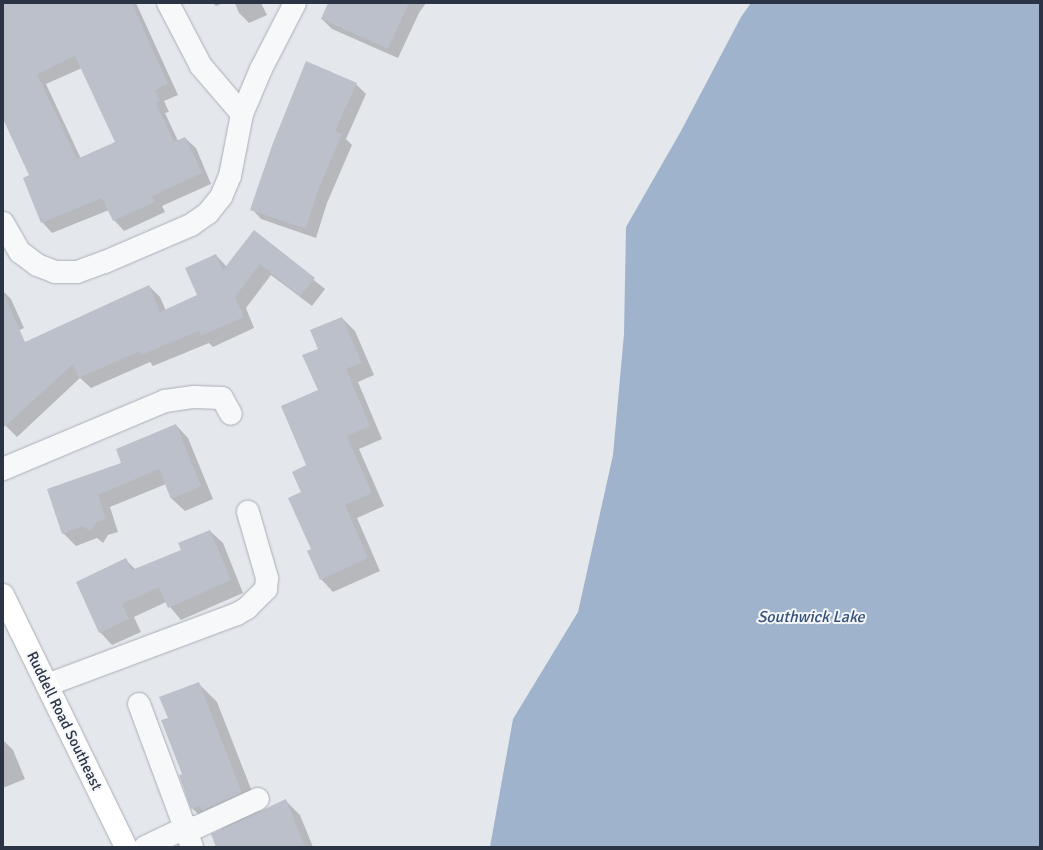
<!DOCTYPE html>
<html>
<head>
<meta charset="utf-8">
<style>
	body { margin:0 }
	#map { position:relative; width:1043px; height:850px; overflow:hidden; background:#e4e7ec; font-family:Signika,sans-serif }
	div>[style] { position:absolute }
	.water>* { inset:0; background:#9fb4cc }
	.shadow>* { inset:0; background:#0003 }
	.building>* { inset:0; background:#bbc0ca }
	.roads { filter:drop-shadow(0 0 1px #a9aeb7) drop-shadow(0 0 1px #a9aeb7) }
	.minor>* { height:22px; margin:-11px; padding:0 11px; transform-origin:11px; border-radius:11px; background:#f7f8fa }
	.major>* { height:22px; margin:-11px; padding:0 11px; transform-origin:11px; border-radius:11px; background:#fff }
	span { translate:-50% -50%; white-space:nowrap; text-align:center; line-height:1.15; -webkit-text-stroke:4px #f4f6f9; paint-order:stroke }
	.street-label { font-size:15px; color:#2b3445 }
	.water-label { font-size:16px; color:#34527a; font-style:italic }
	.frame { position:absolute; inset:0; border:4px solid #2b3445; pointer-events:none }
</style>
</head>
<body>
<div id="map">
	<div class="water">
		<i style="clip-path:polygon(751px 3px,1040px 3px,1040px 847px,490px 847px,513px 719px,578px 612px,613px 455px,624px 334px,626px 227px,681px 131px,741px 17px)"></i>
	</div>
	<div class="shadow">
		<i style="clip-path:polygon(evenodd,3px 3px,136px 3px,178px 95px,164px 101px,169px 112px,165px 113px,178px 141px,185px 138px,196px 148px,211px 184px,162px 206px,165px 212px,124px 231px,114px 220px,109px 210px,52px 233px,42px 222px,30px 176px,3px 117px,3px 3px,82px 68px,116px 143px,81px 159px,46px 84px,82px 68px)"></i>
		<i style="clip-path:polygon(213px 3px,223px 3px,216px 6px)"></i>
		<i style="clip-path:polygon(235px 3px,261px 3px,267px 15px,249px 23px,239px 13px)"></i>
		<i style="clip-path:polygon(329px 3px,426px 3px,419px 13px,398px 58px,332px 29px,322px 19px)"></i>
		<i style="clip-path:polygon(356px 84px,366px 94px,346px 139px,352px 145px,327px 203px,316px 238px,261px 219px,252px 209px)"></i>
		<i style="clip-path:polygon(254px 232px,325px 289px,312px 306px,271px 275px,246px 308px,254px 328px,213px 347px,209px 343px,153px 366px,150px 362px,91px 388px,80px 378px,17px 437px,3px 423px,3px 361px,149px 286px,160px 297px,166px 311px,198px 295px,216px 255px,227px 267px)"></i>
		<i style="clip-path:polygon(3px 291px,11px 299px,24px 328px,3px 338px)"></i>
		<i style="clip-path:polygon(342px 318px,355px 331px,374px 375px,358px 382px,382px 439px,359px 449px,384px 506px,357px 518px,380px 571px,333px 592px,321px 579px,312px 550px,302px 492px,319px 391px,319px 349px)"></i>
		<i style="clip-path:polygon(176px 425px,188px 438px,213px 499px,185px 511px,172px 499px,166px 484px,110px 507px,118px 532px,108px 535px,103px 543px,97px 538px,76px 546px,63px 533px,123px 464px)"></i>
		<i style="clip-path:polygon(210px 531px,223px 543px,243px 593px,181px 620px,166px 602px,134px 617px,141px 632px,112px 645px,100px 632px,126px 560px,136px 570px,183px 550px)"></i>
		<i style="clip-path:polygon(198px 683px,217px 702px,260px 812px,285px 800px,300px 815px,313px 847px,212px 847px,217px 845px,223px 830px,217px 824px,211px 827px,192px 808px,169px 718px)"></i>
		<i style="clip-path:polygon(3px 740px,13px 750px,25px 779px,3px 788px)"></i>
	</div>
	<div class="building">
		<i style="clip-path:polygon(evenodd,3px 3px,132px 3px,168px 84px,155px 90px,160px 101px,156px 103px,174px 142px,185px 137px,202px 173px,152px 196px,155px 202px,113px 221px,102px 198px,41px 223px,23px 178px,29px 175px,3px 119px,3px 3px,75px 56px,115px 142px,77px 159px,37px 74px,75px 56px)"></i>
		<i style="clip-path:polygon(328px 3px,409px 3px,388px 49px,321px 19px)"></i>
		<i style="clip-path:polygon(306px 61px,357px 83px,335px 131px,342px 134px,317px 193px,306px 229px,250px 210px,273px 143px)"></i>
		<i style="clip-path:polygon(254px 230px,315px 278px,300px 296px,260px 264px,235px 297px,244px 317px,201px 336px,199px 331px,141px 355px,140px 351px,79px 378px,73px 364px,3px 428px,3px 292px,25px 342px,149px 285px,160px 312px,197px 295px,185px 268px,216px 254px,223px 270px)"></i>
		<i style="clip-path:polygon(342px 317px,362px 363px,346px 369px,370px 426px,347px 436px,372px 493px,345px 505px,368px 558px,320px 580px,307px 551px,311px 549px,288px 498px,301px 492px,292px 472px,306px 465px,281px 406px,318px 390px,302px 355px,318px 349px,310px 330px)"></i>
		<i style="clip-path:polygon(176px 424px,201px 486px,171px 499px,159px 469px,98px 495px,106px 519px,96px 523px,90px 531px,83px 526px,62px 534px,47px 489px,121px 463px,116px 449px)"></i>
		<i style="clip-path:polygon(210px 530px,231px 580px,168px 608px,159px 587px,122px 604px,129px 619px,99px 633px,76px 582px,126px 558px,132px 570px,181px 550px,178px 543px)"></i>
		<i style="clip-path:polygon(199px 682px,242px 793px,202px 811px,200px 805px,191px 809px,179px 775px,182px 774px,161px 720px,168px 718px,159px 697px)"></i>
		<i style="clip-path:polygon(286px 799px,305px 847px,216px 847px,211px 834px)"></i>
	</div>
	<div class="roads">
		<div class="minor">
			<i style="left:168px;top:3px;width:71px;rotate:62.4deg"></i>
			<i style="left:201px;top:66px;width:63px;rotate:49.5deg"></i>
			<i style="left:3px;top:223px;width:34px;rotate:60deg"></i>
			<i style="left:20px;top:252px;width:21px;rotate:37deg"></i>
			<i style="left:37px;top:265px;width:19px;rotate:21deg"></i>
			<i style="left:55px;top:272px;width:22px"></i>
			<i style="left:77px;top:272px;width:30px;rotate:-20deg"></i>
			<i style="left:105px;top:262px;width:94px;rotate:-23.3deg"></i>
			<i style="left:191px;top:225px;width:21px;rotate:-35deg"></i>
			<i style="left:208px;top:213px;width:21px;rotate:-51deg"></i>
			<i style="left:221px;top:197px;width:23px;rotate:-67deg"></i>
			<i style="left:230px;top:176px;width:63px;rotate:-79deg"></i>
			<i style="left:242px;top:114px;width:49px;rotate:-67.1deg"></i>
			<i style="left:261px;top:69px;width:74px;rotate:-62.7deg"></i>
			<i style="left:3px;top:469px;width:176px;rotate:-22.8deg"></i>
			<i style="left:165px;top:401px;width:29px;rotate:-8deg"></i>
			<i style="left:194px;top:397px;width:28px;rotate:2deg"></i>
			<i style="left:222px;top:398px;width:18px;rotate:61deg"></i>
			<i style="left:47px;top:685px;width:203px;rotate:-20.5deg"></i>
			<i style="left:237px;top:614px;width:12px;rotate:-31deg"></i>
			<i style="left:247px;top:608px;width:27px;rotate:-45deg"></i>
			<i style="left:266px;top:589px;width:11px;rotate:-85deg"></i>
			<i style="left:267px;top:578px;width:69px;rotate:-106.1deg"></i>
			<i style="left:139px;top:704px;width:132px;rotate:69.6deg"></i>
			<i style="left:185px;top:828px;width:44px;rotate:154.6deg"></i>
			<i style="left:192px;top:847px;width:20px;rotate:-110deg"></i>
			<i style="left:185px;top:828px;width:12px;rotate:-5deg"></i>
			<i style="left:197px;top:827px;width:67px;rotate:-24.7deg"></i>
		</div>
		<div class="major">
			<i style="left:3px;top:595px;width:280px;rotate:64deg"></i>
		</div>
	</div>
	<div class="street-label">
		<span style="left:64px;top:721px;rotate:64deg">Ruddell Road Southeast</span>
	</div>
	<div class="water-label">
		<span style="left:811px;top:617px">Southwick Lake</span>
	</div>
	<div class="frame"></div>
</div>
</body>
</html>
